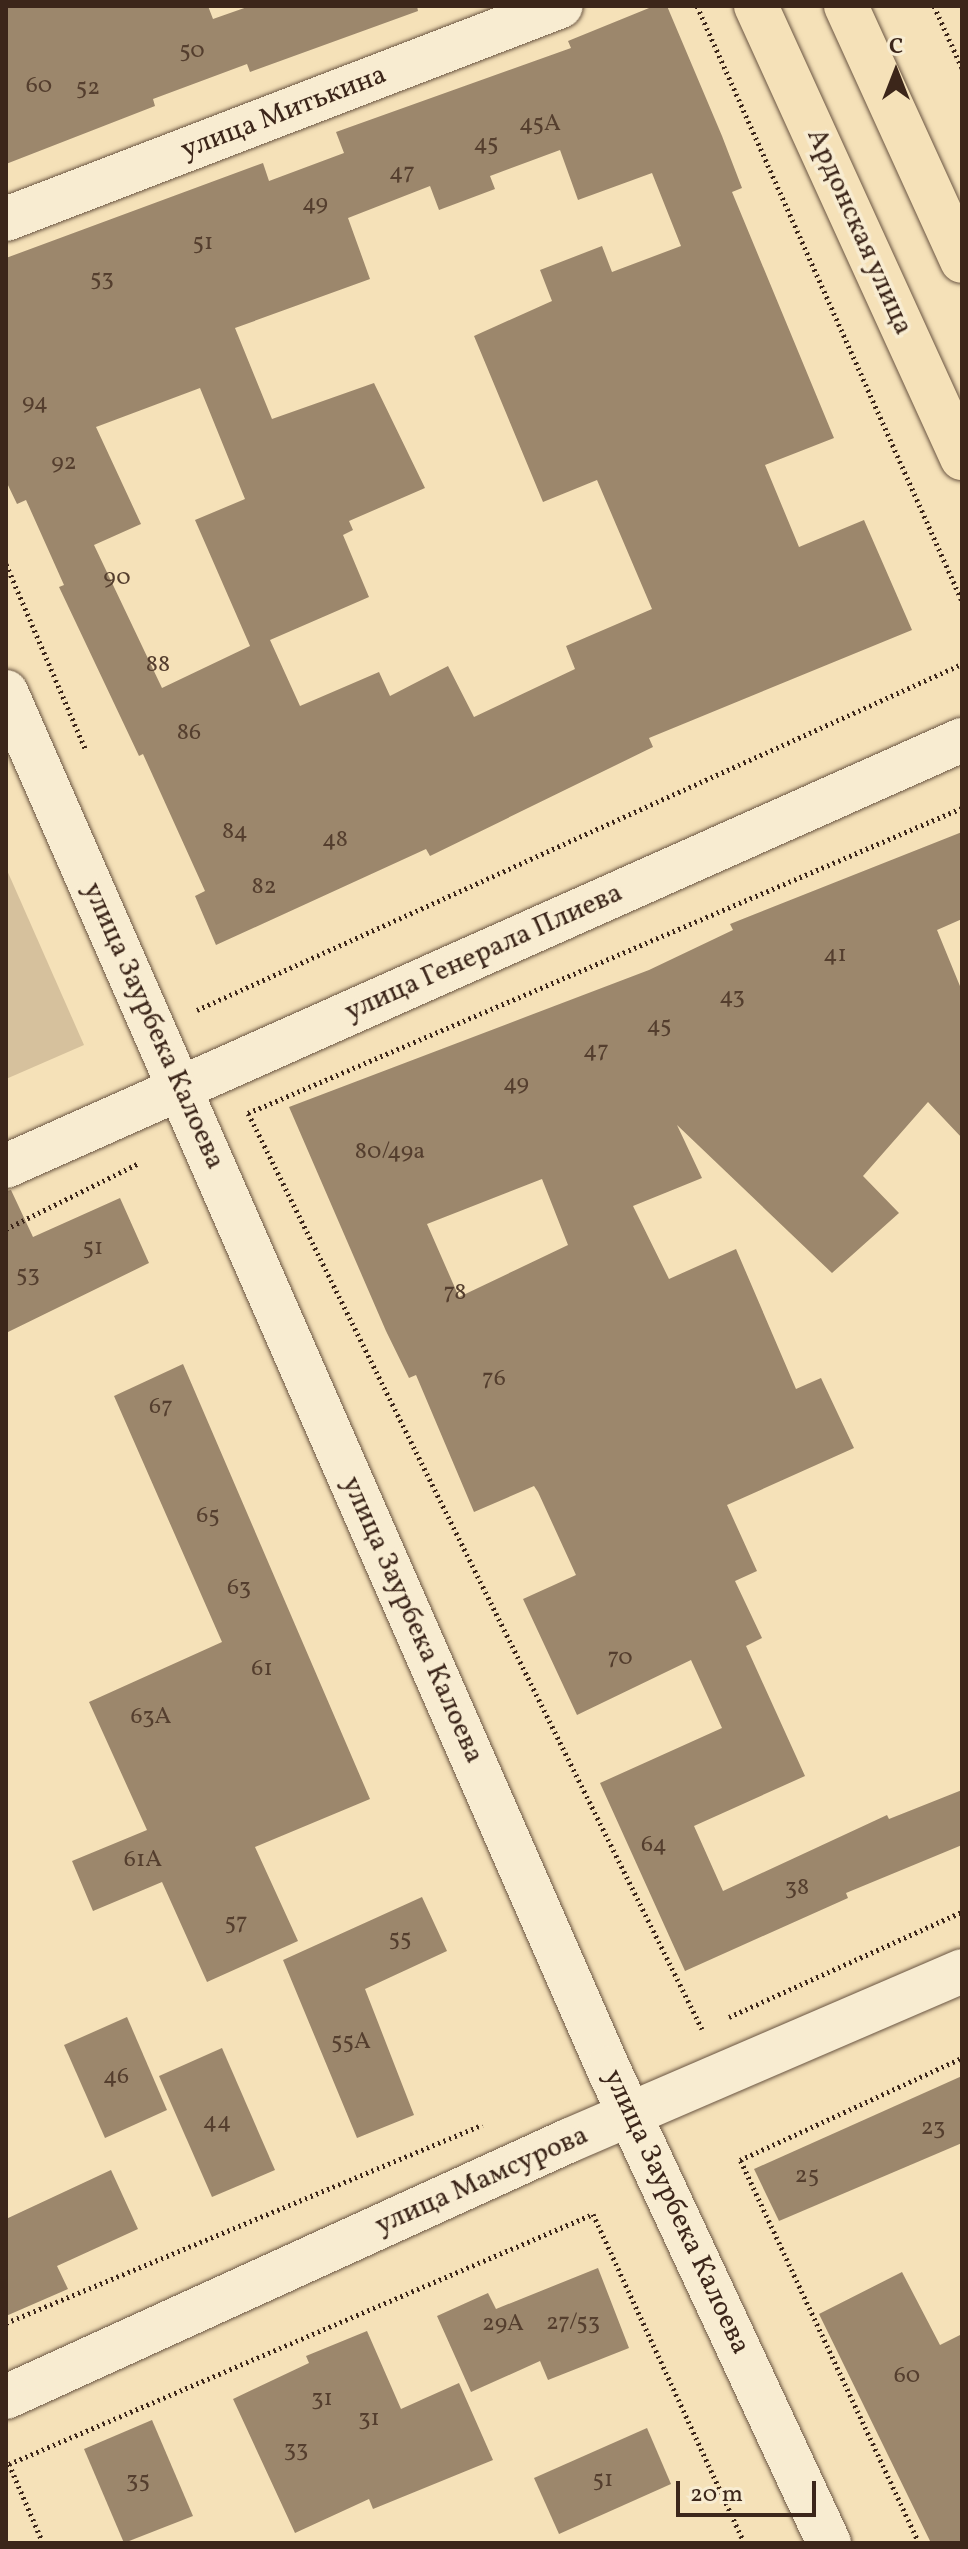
<!DOCTYPE html>
<html>
<head>
<meta charset="utf-8">
<style>
	body { margin:0 }
	#map { position:relative; width:968px; height:2549px; overflow:hidden; background:#f5e1b8; font-family:Vollkorn,serif }
	div>[style] { position:absolute }
	.green>* { inset:0; background:#d6c19d }
	.building>* { inset:0; background:#9c876c }
	.path>* { height:5px; margin-top:-2.5px; transform-origin:0; background:repeating-linear-gradient(90deg,#3c261a 0 2px,transparent 0 6px) }
	.roads { filter:drop-shadow(0 0 2px #6a5542) drop-shadow(0 0 2px #6a5542) }
	.minor>* { height:44px; margin:-22px; padding:0 22px; transform-origin:22px; border-radius:22px; background:#f8ecd1 }
	.major>* { height:44px; margin:-22px; padding:0 22px; transform-origin:22px; border-radius:22px; background:#f5e1b8 }
	span { translate:-50% -50%; white-space:nowrap; text-align:center; line-height:1.15; -webkit-text-stroke:7px #f8ecd1; paint-order:stroke }
	.number-label { font-size:24px; color:#543e2e }
	.number-label span { -webkit-text-stroke-width:0 }
	.street-label { font-size:28px; color:#3c261a }
	.frame { position:absolute; inset:0; border:8px solid #3c261a; pointer-events:none }
	.north { position:absolute; left:856px; top:32px; width:80px; height:80px; -webkit-text-stroke:6px #f8ecd1; paint-order:stroke; rotate:0deg; font-size:22px; font-weight:700; line-height:32px; text-align:center; color:#3c261a }
	.north::after { content:''; display:block; margin:auto; width:28px; height:36px; background:#3c261a; clip-path:polygon(50% 0,100% 100%,50% 72%,0 100%) }
	.scale { position:absolute; left:676px; top:2481px; width:140px; height:36px; box-sizing:border-box; border:4px solid #3c261a; border-top:0; padding-left:10px; font-size:24px; line-height:28px; white-space:nowrap; color:#3c261a; -webkit-text-stroke:6px #f8ecd1; paint-order:stroke }
</style>
</head>
<body>
<div id="map">
	<div class="green">
		<i style="clip-path:polygon(6px 868px,84px 1045px,6px 1079px)"></i>
	</div>
	<div class="building">
		<i style="clip-path:polygon(6px 6px,208px 6px,213px 19px,250px 6px,417px 6px,418px 11px,250px 72px,247px 64px,153px 99px,155px 106px,6px 164px)"></i>
		<i style="clip-path:polygon(evenodd,654px 6px,667px 6px,722px 136px,742px 188px,732px 192px,834px 438px,765px 465px,799px 547px,864px 520px,912px 630px,649px 738px,653px 747px,430px 856px,426px 849px,216px 945px,195px 896px,205px 891px,143px 754px,139px 756px,59px 587px,64px 585px,26px 500px,17px 504px,6px 481px,6px 258px,263px 163px,269px 181px,344px 153px,336px 132px,571px 48px,568px 41px,654px 6px,560px 150px,578px 200px,652px 173px,681px 246px,612px 272px,602px 246px,540px 270px,552px 301px,474px 336px,543px 502px,597px 480px,652px 609px,566px 646px,575px 669px,474px 717px,448px 666px,390px 696px,379px 672px,300px 706px,270px 640px,369px 597px,343px 535px,353px 530px,349px 521px,425px 488px,374px 383px,272px 419px,235px 328px,370px 279px,348px 218px,430px 186px,439px 210px,495px 189px,490px 176px,560px 150px,654px 6px,200px 388px,245px 499px,195px 520px,250px 646px,162px 688px,94px 545px,141px 524px,96px 427px,200px 388px)"></i>
		<i style="clip-path:polygon(evenodd,962px 832px,962px 919px,937px 930px,962px 991px,962px 1138px,928px 1102px,863px 1176px,899px 1213px,832px 1273px,677px 1125px,702px 1178px,633px 1206px,669px 1279px,736px 1249px,796px 1389px,821px 1378px,854px 1448px,727px 1505px,757px 1571px,735px 1581px,762px 1638px,746px 1646px,805px 1776px,694px 1826px,723px 1891px,887px 1815px,889px 1819px,962px 1790px,962px 1845px,846px 1893px,848px 1898px,685px 1971px,600px 1783px,722px 1728px,691px 1660px,577px 1715px,523px 1599px,576px 1575px,538px 1492px,534px 1486px,474px 1512px,416px 1375px,409px 1378px,386px 1331px,289px 1107px,649px 970px,733px 930px,730px 924px,962px 832px,542px 1179px,568px 1245px,459px 1297px,427px 1224px,542px 1179px)"></i>
		<i style="clip-path:polygon(11px 1190px,33px 1237px,120px 1198px,149px 1263px,6px 1333px,6px 1191px)"></i>
		<i style="clip-path:polygon(183px 1364px,370px 1799px,255px 1847px,298px 1941px,207px 1982px,162px 1882px,93px 1911px,72px 1861px,147px 1830px,89px 1702px,222px 1642px,114px 1396px)"></i>
		<i style="clip-path:polygon(422px 1897px,447px 1951px,365px 1989px,414px 2115px,357px 2138px,283px 1960px)"></i>
		<i style="clip-path:polygon(127px 2017px,167px 2110px,105px 2138px,64px 2045px)"></i>
		<i style="clip-path:polygon(222px 2048px,275px 2170px,212px 2197px,159px 2076px)"></i>
		<i style="clip-path:polygon(962px 2076px,962px 2143px,779px 2221px,754px 2169px)"></i>
		<i style="clip-path:polygon(111px 2170px,138px 2229px,57px 2266px,68px 2289px,6px 2316px,6px 2219px)"></i>
		<i style="clip-path:polygon(598px 2268px,629px 2348px,548px 2380px,540px 2361px,471px 2392px,437px 2316px,488px 2293px,496px 2309px)"></i>
		<i style="clip-path:polygon(902px 2272px,940px 2345px,962px 2334px,962px 2543px,931px 2543px,819px 2314px)"></i>
		<i style="clip-path:polygon(367px 2331px,401px 2409px,459px 2383px,493px 2460px,373px 2509px,369px 2499px,295px 2533px,233px 2399px,309px 2363px,306px 2356px)"></i>
		<i style="clip-path:polygon(152px 2420px,193px 2516px,124px 2543px,84px 2449px)"></i>
		<i style="clip-path:polygon(647px 2428px,671px 2484px,559px 2534px,534px 2478px)"></i>
	</div>
	<div class="path">
		<i style="left:697px;top:6px;width:651px;rotate:65.99deg"></i>
		<i style="left:934px;top:6px;width:68px;rotate:65.7deg"></i>
		<i style="left:6px;top:564px;width:203px;rotate:66.8deg"></i>
		<i style="left:197px;top:1010px;width:840px;rotate:-24.34deg"></i>
		<i style="left:6px;top:1229px;width:148px;rotate:-26.4deg"></i>
		<i style="left:729px;top:2017px;width:256px;rotate:-24.3deg"></i>
		<i style="left:702px;top:2029px;width:1022px;rotate:-116.36deg"></i>
		<i style="left:248px;top:1113px;width:776px;rotate:-23.13deg"></i>
		<i style="left:6px;top:2323px;width:516px;rotate:-22.59deg"></i>
		<i style="left:43px;top:2543px;width:86px;rotate:-113.3deg"></i>
		<i style="left:9px;top:2464px;width:635px;rotate:-23.17deg"></i>
		<i style="left:593px;top:2214px;width:362px;rotate:65.3deg"></i>
		<i style="left:919px;top:2543px;width:423px;rotate:-115deg"></i>
		<i style="left:740px;top:2160px;width:244px;rotate:-24.7deg"></i>
	</div>
	<div class="roads">
		<div class="minor">
			<i style="left:6px;top:219px;width:594px;rotate:-21deg"></i>
			<i style="left:6px;top:692px;width:1502px;rotate:66.37deg"></i>
			<i style="left:608px;top:2068px;width:524px;rotate:65.05deg"></i>
			<i style="left:6px;top:1166px;width:1047px;rotate:-24.02deg"></i>
			<i style="left:6px;top:2397px;width:620px;rotate:-24.5deg"></i>
			<i style="left:570px;top:2140px;width:427px;rotate:-23.3deg"></i>
		</div>
		<div class="major">
			<i style="left:756px;top:6px;width:497px;rotate:65.5deg"></i>
			<i style="left:846px;top:6px;width:280px;rotate:65.5deg"></i>
		</div>
	</div>
	<div class="number-label">
		<span style="left:192px;top:52px">50</span>
		<span style="left:39px;top:87px">60</span>
		<span style="left:88px;top:89px">52</span>
		<span style="left:540px;top:125px">45А</span>
		<span style="left:486px;top:145px">45</span>
		<span style="left:402px;top:174px">47</span>
		<span style="left:315px;top:205px">49</span>
		<span style="left:203px;top:244px">51</span>
		<span style="left:102px;top:280px">53</span>
		<span style="left:35px;top:404px">94</span>
		<span style="left:64px;top:464px">92</span>
		<span style="left:117px;top:579px">90</span>
		<span style="left:158px;top:666px">88</span>
		<span style="left:189px;top:734px">86</span>
		<span style="left:235px;top:833px">84</span>
		<span style="left:335px;top:841px">48</span>
		<span style="left:264px;top:888px">82</span>
		<span style="left:835px;top:956px">41</span>
		<span style="left:732px;top:998px">43</span>
		<span style="left:659px;top:1027px">45</span>
		<span style="left:596px;top:1052px">47</span>
		<span style="left:516px;top:1085px">49</span>
		<span style="left:390px;top:1153px">80/49а</span>
		<span style="left:93px;top:1249px">51</span>
		<span style="left:28px;top:1276px">53</span>
		<span style="left:455px;top:1294px">78</span>
		<span style="left:494px;top:1380px">76</span>
		<span style="left:161px;top:1408px">67</span>
		<span style="left:208px;top:1517px">65</span>
		<span style="left:239px;top:1589px">63</span>
		<span style="left:620px;top:1659px">70</span>
		<span style="left:262px;top:1670px">61</span>
		<span style="left:151px;top:1718px">63А</span>
		<span style="left:654px;top:1846px">64</span>
		<span style="left:143px;top:1861px">61А</span>
		<span style="left:797px;top:1889px">38</span>
		<span style="left:236px;top:1924px">57</span>
		<span style="left:400px;top:1940px">55</span>
		<span style="left:351px;top:2043px">55А</span>
		<span style="left:116px;top:2078px">46</span>
		<span style="left:217px;top:2123px">44</span>
		<span style="left:933px;top:2129px">23</span>
		<span style="left:807px;top:2177px">25</span>
		<span style="left:573px;top:2324px">27/53</span>
		<span style="left:503px;top:2325px">29А</span>
		<span style="left:907px;top:2377px">60</span>
		<span style="left:322px;top:2400px">31</span>
		<span style="left:369px;top:2420px">31</span>
		<span style="left:296px;top:2451px">33</span>
		<span style="left:603px;top:2481px">51</span>
		<span style="left:138px;top:2482px">35</span>
	</div>
	<div class="street-label">
		<span style="left:284px;top:113px;rotate:-21deg">улица Митькина</span>
		<span style="left:859px;top:232px;rotate:66deg">Ардонская улица</span>
		<span style="left:484px;top:953px;rotate:-24deg">улица Генерала Плиева</span>
		<span style="left:153px;top:1026px;rotate:66deg">улица Заурбека Калоева</span>
		<span style="left:412px;top:1620px;rotate:66deg">улица Заурбека Калоева</span>
		<span style="left:482px;top:2181px;rotate:-24deg">улица Мамсурова</span>
		<span style="left:676px;top:2212px;rotate:65deg">улица Заурбека Калоева</span>
	</div>
	<div class="frame"></div>
	<div class="north">С</div>
	<div class="scale">20 m</div>
</div>
</body>
</html>
